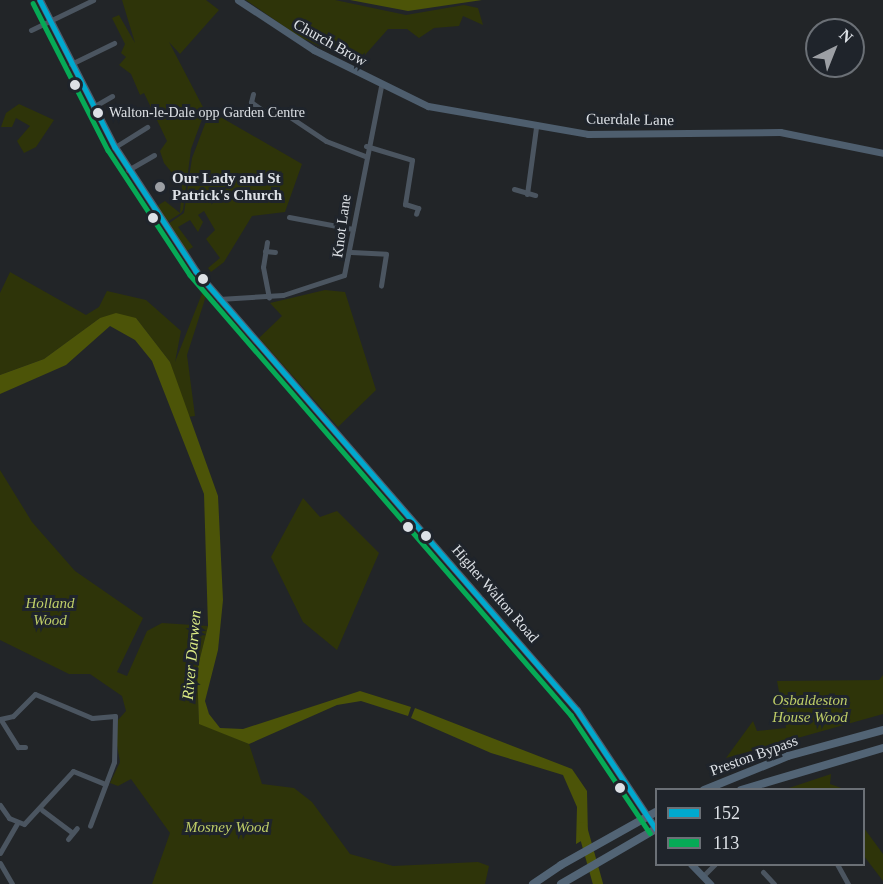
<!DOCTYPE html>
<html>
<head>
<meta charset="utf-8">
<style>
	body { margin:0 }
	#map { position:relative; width:883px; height:884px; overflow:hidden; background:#222528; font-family:"Times New Roman",serif }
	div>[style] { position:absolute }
	.green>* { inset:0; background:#2e3409 }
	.water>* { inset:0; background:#4c5408 }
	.river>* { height:10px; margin:-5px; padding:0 5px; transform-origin:5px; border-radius:5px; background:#4c5408 }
	.minor>* { height:5px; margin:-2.5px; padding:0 2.5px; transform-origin:2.5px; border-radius:2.5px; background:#4b5560 }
	.major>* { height:7px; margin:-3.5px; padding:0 3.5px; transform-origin:3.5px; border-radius:3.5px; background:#4e5e6e }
	.highway>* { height:8px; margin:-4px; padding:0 4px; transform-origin:4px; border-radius:4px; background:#526475 }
	.highway-bridge>* { height:8px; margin:-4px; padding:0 4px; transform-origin:4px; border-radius:4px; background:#526475 }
	.bus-1>* { height:4.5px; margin:-2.25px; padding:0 2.25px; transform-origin:2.25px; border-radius:2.25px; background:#00a9ce }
	.bus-2>* { height:4.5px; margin:-2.25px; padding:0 2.25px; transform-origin:2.25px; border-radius:2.25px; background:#06aa56 }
	.dots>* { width:16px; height:16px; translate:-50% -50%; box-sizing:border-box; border:3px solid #1f242b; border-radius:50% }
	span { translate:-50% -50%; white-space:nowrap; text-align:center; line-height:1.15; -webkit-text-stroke:6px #1f242b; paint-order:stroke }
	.bus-label { font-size:14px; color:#dde1e6 }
	.left { translate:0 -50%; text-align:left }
	.street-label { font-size:15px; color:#dde1e6 }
	.poi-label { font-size:15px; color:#dde1e6; font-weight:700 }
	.park-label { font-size:15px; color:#becd67; font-style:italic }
	.water-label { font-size:16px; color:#dcec85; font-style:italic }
	.legend { position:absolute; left:655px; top:788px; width:210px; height:78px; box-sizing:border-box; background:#1f242b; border:2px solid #6b7076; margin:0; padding:8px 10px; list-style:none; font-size:18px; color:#dde1e6 }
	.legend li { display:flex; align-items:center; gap:12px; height:30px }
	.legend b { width:30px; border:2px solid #6b7076 }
	.north { position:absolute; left:805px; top:18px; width:60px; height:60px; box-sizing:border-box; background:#1f242b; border:2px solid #6b7076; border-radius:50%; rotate:43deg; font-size:16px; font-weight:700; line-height:24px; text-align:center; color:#dde1e6 }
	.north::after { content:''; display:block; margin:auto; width:21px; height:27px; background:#9c9fa4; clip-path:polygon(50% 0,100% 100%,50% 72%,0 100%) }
</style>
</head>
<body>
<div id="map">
	<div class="green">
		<i style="clip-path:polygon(122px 0,206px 0,219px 10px,180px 54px,169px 42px,205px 111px,191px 149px,183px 210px,181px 213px,167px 222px,157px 206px,165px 201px,180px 213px,182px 185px,164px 163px,160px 151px,167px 141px,144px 93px,140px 95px,131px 74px,119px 65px,126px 57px,121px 53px,125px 44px,112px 18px,119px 15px,135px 43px)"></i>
		<i style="clip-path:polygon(246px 0,335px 0,406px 15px,464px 5px,478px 8px,483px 25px,463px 16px,459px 26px,434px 28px,419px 38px,407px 29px,388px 29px,357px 64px,298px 36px)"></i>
		<i style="clip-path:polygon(19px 104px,54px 120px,36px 147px,24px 153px,17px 141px,30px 126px,16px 118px,12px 127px,1px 127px,6px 113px)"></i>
		<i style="clip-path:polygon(210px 111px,302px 164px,285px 212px,252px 216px,224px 262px,211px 272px,208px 268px,220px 258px,206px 239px,215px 230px,204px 211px,198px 215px,203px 222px,198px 232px,190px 220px,178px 227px,193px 247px,187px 251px,168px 224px,184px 213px,192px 158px)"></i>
		<i style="clip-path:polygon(10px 272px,86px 315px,99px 307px,107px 291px,146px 300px,181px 331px,175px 362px,203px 291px,206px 296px,187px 355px,195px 416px,187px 417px,170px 362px,136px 318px,100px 318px,44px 359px,0 375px,0 293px)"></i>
		<i style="clip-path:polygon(325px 290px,345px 292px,376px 390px,338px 427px,259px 338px,282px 316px,270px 303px)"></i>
		<i style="clip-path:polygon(0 470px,32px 522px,75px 571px,143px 618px,117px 672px,127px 676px,147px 631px,162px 623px,208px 626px,197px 670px,199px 723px,249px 744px,262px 784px,294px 788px,312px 802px,350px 854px,393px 866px,478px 862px,489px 866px,485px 884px,152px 884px,170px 833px,131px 779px,118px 786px,110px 783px,120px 762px,116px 740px,118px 720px,126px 711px,122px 696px,90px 674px,69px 674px,0 640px)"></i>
		<i style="clip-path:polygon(303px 498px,320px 517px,337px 511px,379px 553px,337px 650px,303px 622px,271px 557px)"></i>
		<i style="clip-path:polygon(883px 675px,883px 714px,726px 758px,753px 721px,757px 731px,786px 728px,777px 681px,879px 680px)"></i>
		<i style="clip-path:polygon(831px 774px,830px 784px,844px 789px,786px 789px)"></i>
		<i style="clip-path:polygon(864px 828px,883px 854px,883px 881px,864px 856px)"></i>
	</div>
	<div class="water">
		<i style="clip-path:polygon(350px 0,482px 0,408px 11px)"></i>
		<i style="clip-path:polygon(116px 313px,136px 318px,170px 362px,218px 496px,223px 600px,218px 650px,205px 701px,209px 714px,220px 728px,243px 729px,360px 691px,411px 707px,408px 716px,361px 701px,337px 705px,249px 744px,199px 724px,197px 670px,208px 626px,204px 494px,152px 361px,135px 340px,110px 326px,66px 365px,0 394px,0 375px,44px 359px,100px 318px)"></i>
		<i style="clip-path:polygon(415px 708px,572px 769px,587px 791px,588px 837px,576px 844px,577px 807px,563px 775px,491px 753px,411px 718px)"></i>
	</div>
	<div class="river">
		<i style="left:582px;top:827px;width:59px;rotate:74.3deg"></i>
	</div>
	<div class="minor">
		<i style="left:31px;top:30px;width:69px;rotate:-25.8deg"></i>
		<i style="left:71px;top:64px;width:48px;rotate:-26deg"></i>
		<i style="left:253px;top:94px;width:8px;rotate:104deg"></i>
		<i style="left:251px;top:102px;width:16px;rotate:35deg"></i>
		<i style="left:264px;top:111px;width:20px;rotate:6deg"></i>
		<i style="left:284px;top:113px;width:50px;rotate:33.7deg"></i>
		<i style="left:326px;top:141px;width:42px;rotate:21deg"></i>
		<i style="left:93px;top:107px;width:22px;rotate:-30deg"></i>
		<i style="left:366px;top:146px;width:48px;rotate:16.9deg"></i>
		<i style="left:412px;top:160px;width:45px;rotate:99deg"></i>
		<i style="left:405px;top:204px;width:14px;rotate:17deg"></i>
		<i style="left:418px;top:208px;width:6px;rotate:108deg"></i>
		<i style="left:115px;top:147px;width:38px;rotate:-32deg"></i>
		<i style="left:128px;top:170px;width:30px;rotate:-30deg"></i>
		<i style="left:514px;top:189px;width:22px;rotate:16deg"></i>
		<i style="left:527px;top:194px;width:68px;rotate:-82.3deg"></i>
		<i style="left:289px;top:217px;width:65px;rotate:10.6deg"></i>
		<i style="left:267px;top:242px;width:25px;rotate:99deg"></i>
		<i style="left:263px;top:267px;width:31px;rotate:79deg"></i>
		<i style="left:265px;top:251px;width:10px;rotate:6deg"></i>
		<i style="left:351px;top:252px;width:35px;rotate:3deg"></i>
		<i style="left:386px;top:254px;width:32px;rotate:99deg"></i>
		<i style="left:219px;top:299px;width:64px;rotate:-3.6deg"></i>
		<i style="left:283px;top:295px;width:64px;rotate:-18.2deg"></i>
		<i style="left:344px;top:275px;width:192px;rotate:-78.9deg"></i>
		<i style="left:0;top:719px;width:13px;rotate:-13deg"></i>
		<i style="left:13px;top:716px;width:31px;rotate:-45deg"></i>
		<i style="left:35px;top:694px;width:62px;rotate:22.8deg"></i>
		<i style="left:92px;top:718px;width:23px;rotate:-5deg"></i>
		<i style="left:115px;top:716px;width:46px;rotate:91.2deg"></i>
		<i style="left:114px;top:762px;width:68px;rotate:110.6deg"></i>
		<i style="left:1px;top:720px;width:32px;rotate:58deg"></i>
		<i style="left:18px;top:747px;width:7px"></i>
		<i style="left:0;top:805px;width:16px;rotate:55deg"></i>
		<i style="left:9px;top:818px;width:16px;rotate:22deg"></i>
		<i style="left:24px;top:824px;width:72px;rotate:-47.2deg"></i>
		<i style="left:73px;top:771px;width:35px;rotate:22deg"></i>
		<i style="left:42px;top:810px;width:38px;rotate:37deg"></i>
		<i style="left:68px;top:839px;width:14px;rotate:-51deg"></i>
		<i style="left:0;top:853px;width:34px;rotate:-60deg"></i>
		<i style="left:0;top:863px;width:24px;rotate:60deg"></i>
		<i style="left:837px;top:864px;width:23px;rotate:61deg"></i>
		<i style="left:763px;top:872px;width:16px;rotate:47deg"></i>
		<i style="left:703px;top:876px;width:17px;rotate:-45deg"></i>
	</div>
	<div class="major">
		<i style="left:40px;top:0;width:165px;rotate:63deg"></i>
		<i style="left:115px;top:147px;width:148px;rotate:56.8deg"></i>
		<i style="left:196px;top:271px;width:581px;rotate:49.05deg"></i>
		<i style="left:577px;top:710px;width:143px;rotate:56.4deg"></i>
		<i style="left:238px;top:0;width:91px;rotate:33.3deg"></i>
		<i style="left:314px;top:50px;width:127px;rotate:26.2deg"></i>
		<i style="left:428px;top:106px;width:162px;rotate:9.9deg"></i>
		<i style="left:588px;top:134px;width:192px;rotate:-0.6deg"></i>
		<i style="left:780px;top:132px;width:105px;rotate:11.5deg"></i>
		<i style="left:691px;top:864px;width:28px;rotate:46deg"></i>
	</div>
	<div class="highway">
		<i style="left:704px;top:790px;width:91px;rotate:-22deg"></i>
		<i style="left:788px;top:756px;width:98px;rotate:-15.3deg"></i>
		<i style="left:741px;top:790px;width:148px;rotate:-16.5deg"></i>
		<i style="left:533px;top:884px;width:34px;rotate:-34deg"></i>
		<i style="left:561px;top:884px;width:110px;rotate:-30.1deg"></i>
	</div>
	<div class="highway-bridge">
		<i style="left:561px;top:865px;width:109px;rotate:-29.2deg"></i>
	</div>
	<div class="bus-1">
		<i style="left:40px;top:0;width:165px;rotate:63deg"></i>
		<i style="left:115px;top:147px;width:148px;rotate:56.8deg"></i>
		<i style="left:196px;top:271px;width:581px;rotate:49.05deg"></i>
		<i style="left:577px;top:710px;width:143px;rotate:56.4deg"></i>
	</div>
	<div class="bus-2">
		<i style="left:33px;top:3px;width:165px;rotate:63deg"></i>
		<i style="left:108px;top:150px;width:149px;rotate:56.7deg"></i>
		<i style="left:190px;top:275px;width:582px;rotate:49.11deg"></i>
		<i style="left:571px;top:715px;width:142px;rotate:56.2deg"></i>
	</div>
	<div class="dots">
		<i style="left:75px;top:85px;background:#dde1e6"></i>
		<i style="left:98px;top:113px;background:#dde1e6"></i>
		<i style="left:160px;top:187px;background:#9c9fa4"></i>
		<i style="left:153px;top:218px;background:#dde1e6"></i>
		<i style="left:203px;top:279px;background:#dde1e6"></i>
		<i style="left:408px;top:527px;background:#dde1e6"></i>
		<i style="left:426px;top:536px;background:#dde1e6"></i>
		<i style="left:620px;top:788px;background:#dde1e6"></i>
	</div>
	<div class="bus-label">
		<span class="left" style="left:109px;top:113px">Walton-le-Dale opp Garden Centre</span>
	</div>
	<div class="street-label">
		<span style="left:330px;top:43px;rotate:29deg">Church Brow</span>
		<span style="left:630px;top:120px;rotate:1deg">Cuerdale Lane</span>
		<span style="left:342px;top:226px;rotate:-82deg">Knot Lane</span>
		<span style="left:495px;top:594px;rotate:49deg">Higher Walton Road</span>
		<span style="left:754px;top:756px;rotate:-20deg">Preston Bypass</span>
	</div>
	<div class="poi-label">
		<span class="left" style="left:172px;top:187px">Our Lady and St<br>Patrick's Church</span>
	</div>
	<div class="park-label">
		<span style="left:50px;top:612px">Holland<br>Wood</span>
		<span style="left:810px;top:709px">Osbaldeston<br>House Wood</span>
		<span style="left:227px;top:828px">Mosney Wood</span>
	</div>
	<div class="water-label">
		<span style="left:192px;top:655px;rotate:-85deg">River Darwen</span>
	</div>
	<ul class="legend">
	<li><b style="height:8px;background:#00a9ce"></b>152</li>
	<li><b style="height:8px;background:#06aa56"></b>113</li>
	</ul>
	<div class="north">N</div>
</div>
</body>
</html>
